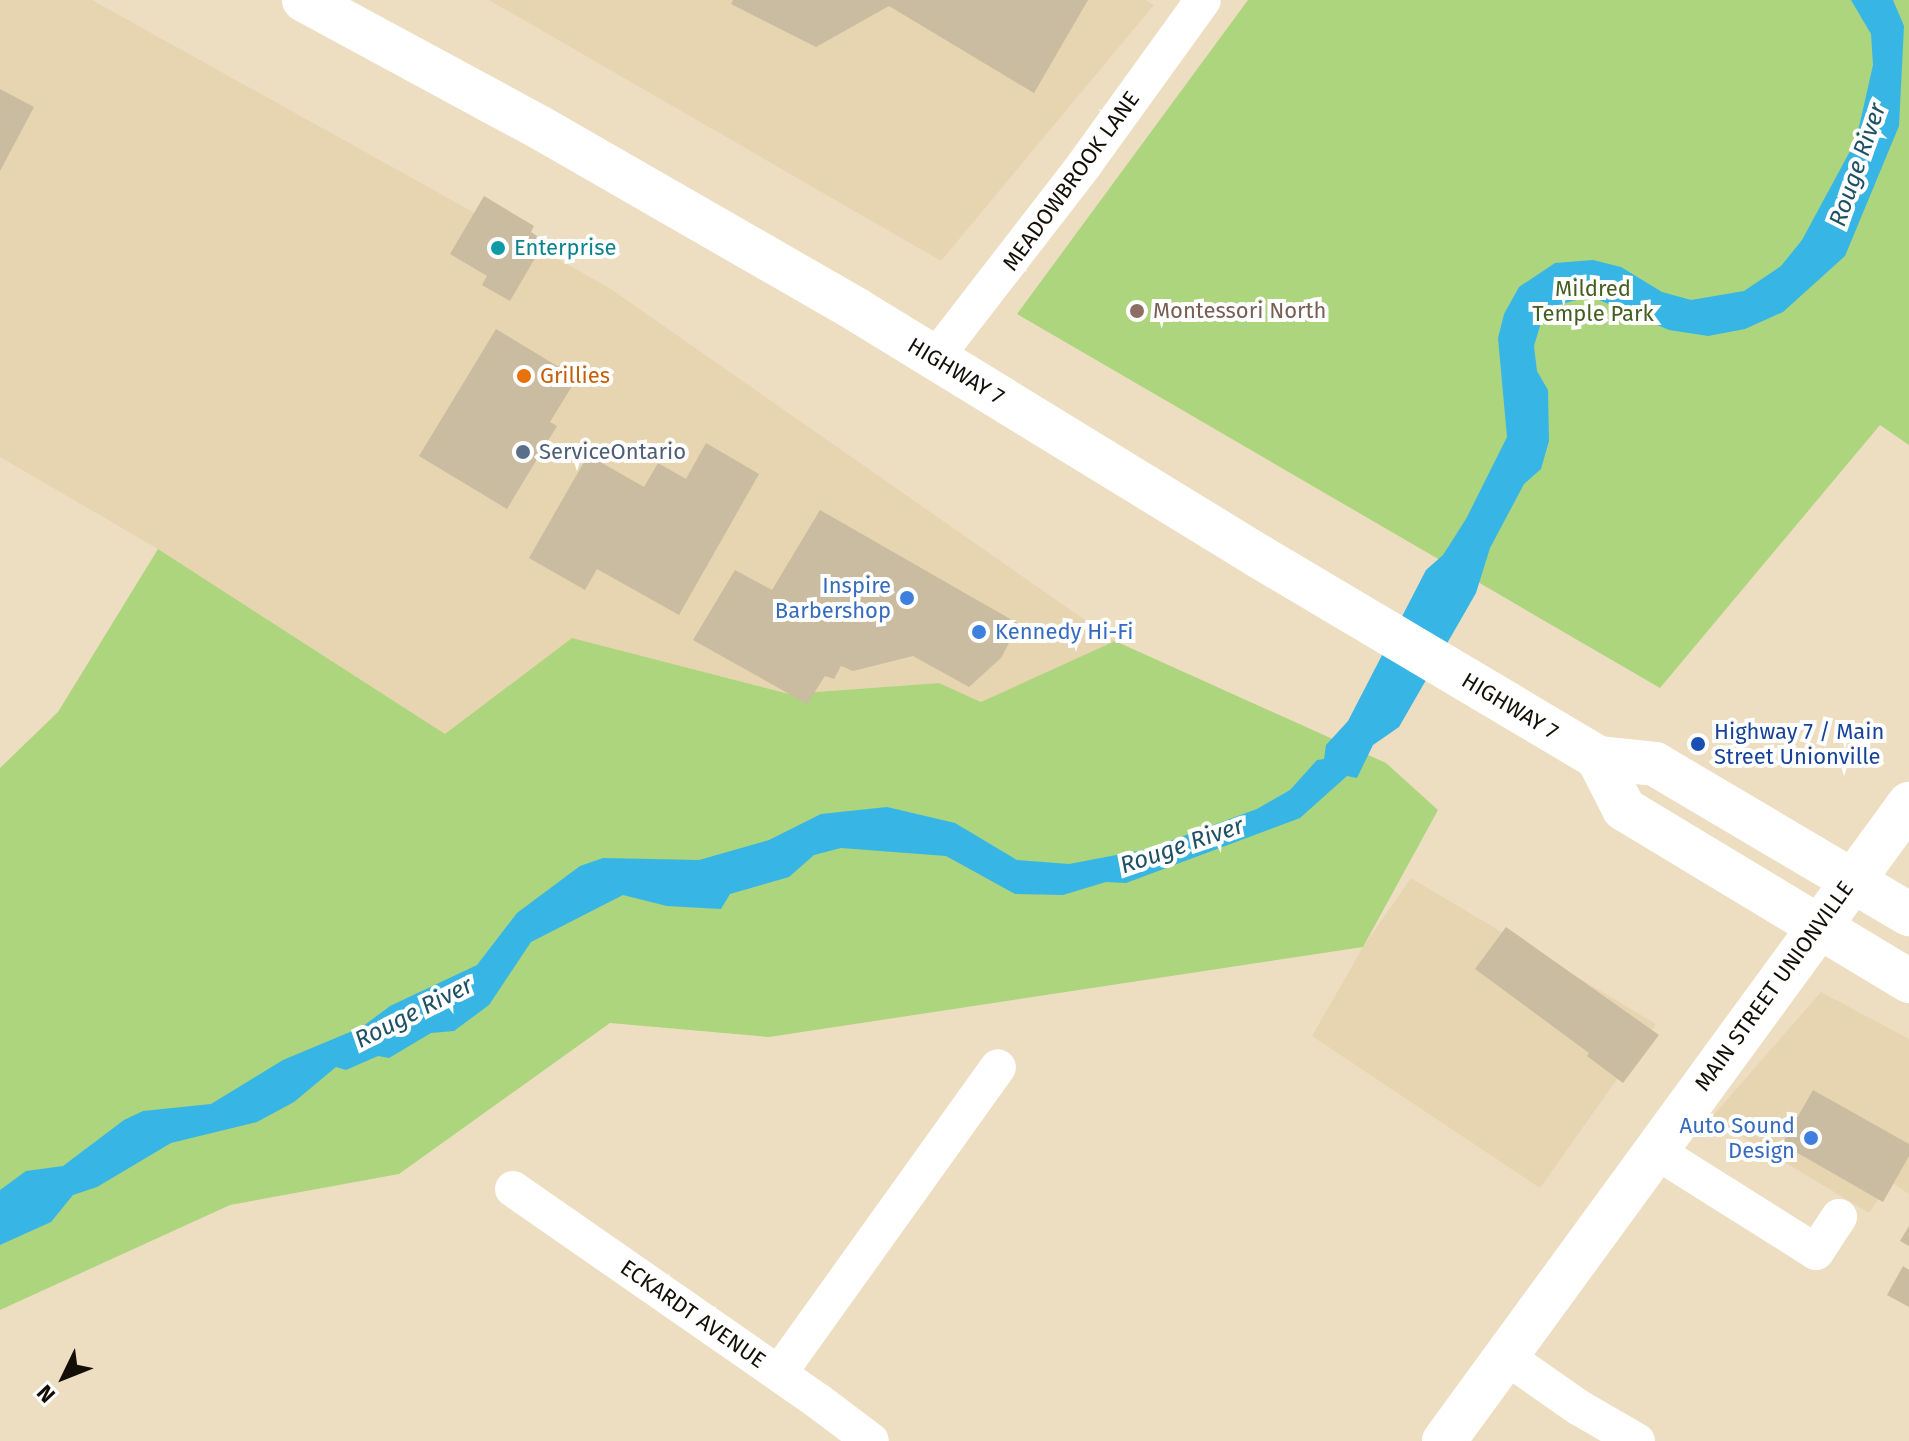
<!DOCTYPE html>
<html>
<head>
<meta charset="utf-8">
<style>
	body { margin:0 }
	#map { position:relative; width:1909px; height:1441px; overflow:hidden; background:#eddec2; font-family:"Fira Sans",sans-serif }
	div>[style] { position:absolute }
	.built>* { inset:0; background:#e7d5b1 }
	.green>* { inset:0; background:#acd57e }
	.water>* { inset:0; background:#37b6e5 }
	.building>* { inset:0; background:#cabca0 }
	.minor>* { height:36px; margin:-18px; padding:0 18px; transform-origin:18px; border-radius:18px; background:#fff }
	.major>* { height:44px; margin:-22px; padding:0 22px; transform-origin:22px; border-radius:22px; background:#fff }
	.dots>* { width:22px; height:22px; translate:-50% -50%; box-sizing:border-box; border:4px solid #fff; border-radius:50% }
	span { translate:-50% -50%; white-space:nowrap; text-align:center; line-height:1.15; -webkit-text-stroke:8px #fff; paint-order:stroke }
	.street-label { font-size:22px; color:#140f06 }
	.culture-label { font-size:22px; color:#0d838f }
	.left { translate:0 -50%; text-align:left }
	.park-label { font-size:22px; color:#445e20 }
	.education-label { font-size:22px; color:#785e54 }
	.food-label { font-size:22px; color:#c56008 }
	.service-label { font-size:22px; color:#4e5e75 }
	.shop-label { font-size:22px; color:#366cbe }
	.right { translate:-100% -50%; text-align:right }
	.transit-label { font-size:22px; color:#164399 }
	.water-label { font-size:24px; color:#1f5165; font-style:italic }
	.north { position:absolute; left:24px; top:1337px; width:80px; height:80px; -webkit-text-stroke:6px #fff; paint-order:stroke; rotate:227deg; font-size:22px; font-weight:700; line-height:32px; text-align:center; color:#140f06 }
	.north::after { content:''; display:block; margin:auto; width:28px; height:36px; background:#140f06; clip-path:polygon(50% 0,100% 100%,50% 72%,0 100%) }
</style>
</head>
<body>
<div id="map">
	<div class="built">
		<i style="clip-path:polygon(0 0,92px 0,608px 287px,1115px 641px,981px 702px,939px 683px,789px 694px,572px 638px,446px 735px,158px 549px,0 457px)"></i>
		<i style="clip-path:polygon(489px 0,1145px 0,1154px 5px,941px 261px)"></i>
		<i style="clip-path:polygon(1411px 878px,1656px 1024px,1540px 1188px,1312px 1036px,1363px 947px)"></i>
		<i style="clip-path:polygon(1821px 992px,1909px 1039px,1909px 1194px,1891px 1182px,1869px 1213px,1711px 1118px)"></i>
	</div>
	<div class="green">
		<i style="clip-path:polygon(1248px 0,1909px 0,1909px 445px,1880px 425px,1660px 688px,1017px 314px)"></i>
		<i style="clip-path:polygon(158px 549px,445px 734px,572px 638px,789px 694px,939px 683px,981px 702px,1115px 641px,1386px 763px,1438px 810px,1363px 947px,769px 1037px,610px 1023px,399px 1174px,230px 1205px,0 1310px,0 768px,58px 712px)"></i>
	</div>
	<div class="water">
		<i style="clip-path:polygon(1851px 0,1893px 0,1904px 26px,1899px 126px,1845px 256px,1783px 312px,1745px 329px,1708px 336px,1669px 330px,1590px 296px,1555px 306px,1543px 316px,1534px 346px,1537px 371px,1548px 390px,1549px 441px,1541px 469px,1524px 484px,1490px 548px,1476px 593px,1399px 727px,1373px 745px,1357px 778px,1347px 776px,1300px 818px,1126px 883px,1106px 882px,1063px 895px,1015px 894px,946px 856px,841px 848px,814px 855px,789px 877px,730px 894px,721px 909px,667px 906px,623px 895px,531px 942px,489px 1005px,454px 1031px,431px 1033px,389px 1058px,378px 1056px,346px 1070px,336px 1067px,294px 1102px,257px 1122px,171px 1143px,97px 1187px,73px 1195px,51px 1222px,0 1245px,0 1190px,26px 1171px,63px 1166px,124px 1120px,143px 1111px,211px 1104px,283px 1060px,362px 1027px,390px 1006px,477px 965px,517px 913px,580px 866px,603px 858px,699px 860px,769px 840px,821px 814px,887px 807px,955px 823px,1017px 860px,1069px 864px,1148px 849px,1257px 809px,1290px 790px,1317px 760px,1324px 759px,1326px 745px,1348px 721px,1426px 570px,1443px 555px,1466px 519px,1507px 437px,1498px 338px,1504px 314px,1519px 287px,1555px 263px,1593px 260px,1621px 267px,1662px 292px,1691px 300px,1744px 291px,1781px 266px,1802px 240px,1856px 140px,1873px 65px,1871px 34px)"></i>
	</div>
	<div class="building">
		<i style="clip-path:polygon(733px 0,1088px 0,1034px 93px,889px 6px,816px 47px,731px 4px)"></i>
		<i style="clip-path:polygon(0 89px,34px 107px,0 171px)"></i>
		<i style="clip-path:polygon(484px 196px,534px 226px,531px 232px,545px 241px,510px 301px,482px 285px,487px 276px,450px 254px)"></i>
		<i style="clip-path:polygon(496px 329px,577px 378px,550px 422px,557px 426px,507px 509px,419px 456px)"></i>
		<i style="clip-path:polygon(706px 443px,759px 474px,679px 615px,597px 569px,585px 590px,529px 558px,588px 455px,644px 487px,658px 463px,686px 479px)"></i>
		<i style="clip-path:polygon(820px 510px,1019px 624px,1001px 658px,969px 687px,913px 656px,853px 671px,841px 666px,834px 679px,825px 676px,807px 704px,693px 640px,735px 570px,772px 590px)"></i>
		<i style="clip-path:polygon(1506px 927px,1659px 1035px,1623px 1083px,1587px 1056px,1589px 1053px,1475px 969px)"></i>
		<i style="clip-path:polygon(1813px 1090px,1909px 1144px,1909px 1156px,1883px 1202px,1782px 1144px)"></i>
		<i style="clip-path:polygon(1909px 1226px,1909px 1246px,1900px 1241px)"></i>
		<i style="clip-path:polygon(1903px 1266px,1909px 1270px,1909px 1307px,1887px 1295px)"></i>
	</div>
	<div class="minor">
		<i style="left:935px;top:358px;width:244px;rotate:-52.3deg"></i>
		<i style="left:1084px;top:165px;width:203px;rotate:-54.2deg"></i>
		<i style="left:1654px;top:1150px;width:191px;rotate:32.2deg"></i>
		<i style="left:1816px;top:1252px;width:42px;rotate:-56.7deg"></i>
		<i style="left:513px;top:1189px;width:371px;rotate:34.8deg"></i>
		<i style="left:818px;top:1401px;width:66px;rotate:37deg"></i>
		<i style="left:1505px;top:1356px;width:89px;rotate:34.9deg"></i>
		<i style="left:1578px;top:1407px;width:68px;rotate:30deg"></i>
		<i style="left:779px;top:1373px;width:376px;rotate:-54.4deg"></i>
	</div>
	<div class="major">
		<i style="left:304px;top:0;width:267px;rotate:28.4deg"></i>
		<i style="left:539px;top:127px;width:367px;rotate:29.9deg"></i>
		<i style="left:857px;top:310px;width:473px;rotate:31.5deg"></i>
		<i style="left:1260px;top:557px;width:393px;rotate:30.7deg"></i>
		<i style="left:1598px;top:758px;width:57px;rotate:6deg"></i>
		<i style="left:1655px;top:764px;width:295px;rotate:30.6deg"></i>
		<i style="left:1598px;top:758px;width:57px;rotate:63deg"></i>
		<i style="left:1624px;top:809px;width:333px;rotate:31.1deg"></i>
		<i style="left:1444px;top:1441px;width:789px;rotate:-53.87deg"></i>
	</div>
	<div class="dots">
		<i style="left:498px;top:248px;background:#0f9aa8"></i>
		<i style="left:1137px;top:311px;background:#8d6e63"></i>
		<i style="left:524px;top:376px;background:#e8710a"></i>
		<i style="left:523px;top:452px;background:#5c6f8a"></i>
		<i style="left:907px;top:598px;background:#3f7fe0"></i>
		<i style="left:979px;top:632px;background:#3f7fe0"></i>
		<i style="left:1698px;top:744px;background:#1a4fb4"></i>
		<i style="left:1811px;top:1138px;background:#3f7fe0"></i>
	</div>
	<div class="street-label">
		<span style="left:1071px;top:181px;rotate:-54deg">MEADOWBROOK LANE</span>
		<span style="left:956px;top:371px;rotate:31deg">HIGHWAY 7</span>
		<span style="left:1510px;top:706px;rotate:31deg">HIGHWAY 7</span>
		<span style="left:1774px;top:986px;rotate:-54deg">MAIN STREET UNIONVILLE</span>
		<span style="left:693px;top:1314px;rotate:35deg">ECKARDT AVENUE</span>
	</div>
	<div class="culture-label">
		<span class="left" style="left:514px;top:248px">Enterprise</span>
	</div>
	<div class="park-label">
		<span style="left:1593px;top:301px">Mildred<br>Temple Park</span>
	</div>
	<div class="education-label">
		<span class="left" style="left:1153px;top:311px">Montessori North</span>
	</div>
	<div class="food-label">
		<span class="left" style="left:540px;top:376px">Grillies</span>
	</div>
	<div class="service-label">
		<span class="left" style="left:539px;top:452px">ServiceOntario</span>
	</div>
	<div class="shop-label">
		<span class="right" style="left:891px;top:598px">Inspire<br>Barbershop</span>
		<span class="left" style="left:995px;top:632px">Kennedy Hi-Fi</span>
		<span class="right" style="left:1795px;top:1138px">Auto Sound<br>Design</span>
	</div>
	<div class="transit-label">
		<span class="left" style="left:1714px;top:744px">Highway 7 / Main<br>Street Unionville</span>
	</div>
	<div class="water-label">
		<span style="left:1858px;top:165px;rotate:-71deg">Rouge River</span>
		<span style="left:1182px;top:846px;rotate:-19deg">Rouge River</span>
		<span style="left:414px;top:1013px;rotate:-27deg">Rouge River</span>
	</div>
	<div class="north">N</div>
</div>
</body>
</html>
